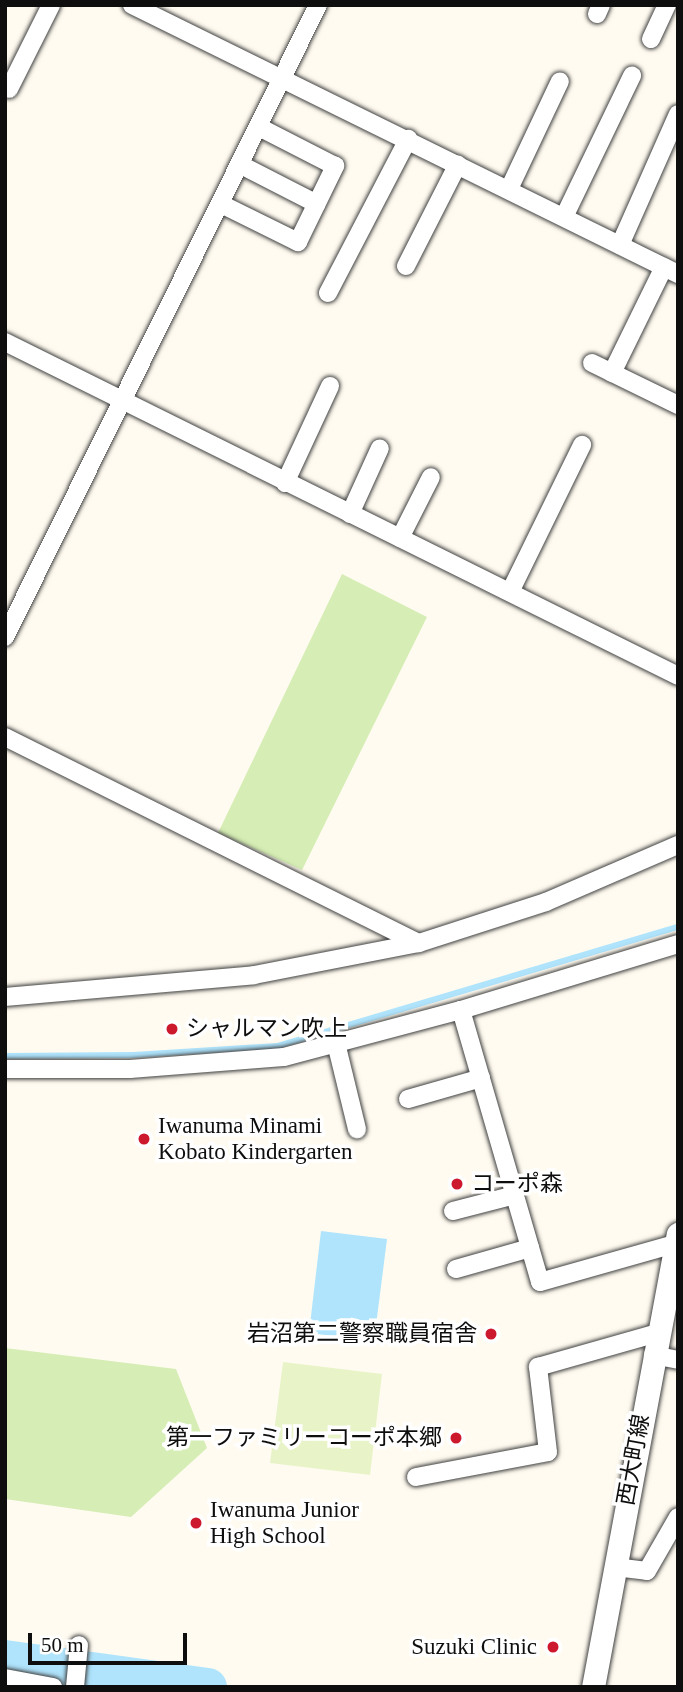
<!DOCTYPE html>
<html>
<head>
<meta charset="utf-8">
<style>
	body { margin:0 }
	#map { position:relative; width:683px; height:1692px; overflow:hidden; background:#fffbf0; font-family:"Times New Roman","Noto Sans JP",serif }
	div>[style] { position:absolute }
	.green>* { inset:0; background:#d6eeb5 }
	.pitch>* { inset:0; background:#e8f4c8 }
	.water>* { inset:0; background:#afe4fc }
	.stream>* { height:6px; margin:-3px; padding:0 3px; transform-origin:3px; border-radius:3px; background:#afe4fc }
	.river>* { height:38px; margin:-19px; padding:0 19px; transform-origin:19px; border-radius:19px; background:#afe4fc }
	.roads { filter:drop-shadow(0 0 2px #414141) drop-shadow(0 0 2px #414141) }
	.minor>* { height:18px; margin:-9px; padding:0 9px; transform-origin:9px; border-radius:9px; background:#fff }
	.tertiary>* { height:23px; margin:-11.5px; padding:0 11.5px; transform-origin:11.5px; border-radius:11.5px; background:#fff }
	.dots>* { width:19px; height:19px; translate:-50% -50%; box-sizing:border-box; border:4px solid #fff; border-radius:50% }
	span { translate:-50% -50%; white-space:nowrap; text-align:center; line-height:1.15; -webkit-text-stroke:7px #fff; paint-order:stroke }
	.poi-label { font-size:23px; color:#0e0e0e }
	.left { translate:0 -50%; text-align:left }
	.right { translate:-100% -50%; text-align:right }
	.street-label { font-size:23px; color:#0e0e0e }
	.frame { position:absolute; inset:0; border:7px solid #0e0e0e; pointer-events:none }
	.scale { position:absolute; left:28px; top:1633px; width:159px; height:32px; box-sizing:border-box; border:4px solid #0e0e0e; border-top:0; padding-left:9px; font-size:21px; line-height:24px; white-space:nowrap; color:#0e0e0e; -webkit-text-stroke:5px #fff; paint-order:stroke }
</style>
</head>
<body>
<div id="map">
	<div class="green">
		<i style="clip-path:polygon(342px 574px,427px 617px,302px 870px,218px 833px)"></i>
		<i style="clip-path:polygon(5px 1348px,176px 1369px,207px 1448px,131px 1517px,5px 1499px)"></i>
	</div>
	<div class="pitch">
		<i style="clip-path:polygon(283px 1362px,382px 1374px,370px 1475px,270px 1463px)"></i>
	</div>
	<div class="water">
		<i style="clip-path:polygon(321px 1231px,387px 1239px,374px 1341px,309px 1333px)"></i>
	</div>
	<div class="stream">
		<i style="left:5px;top:1056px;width:129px;rotate:-0.4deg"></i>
		<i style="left:134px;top:1055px;width:144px;rotate:-3.6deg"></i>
		<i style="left:278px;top:1046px;width:417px;rotate:-16.6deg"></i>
	</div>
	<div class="river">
		<i style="left:5px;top:1659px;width:205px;rotate:7.9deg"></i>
	</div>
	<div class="roads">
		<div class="minor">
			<i style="left:132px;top:5px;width:609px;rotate:26.23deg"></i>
			<i style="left:597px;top:14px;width:10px;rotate:-66deg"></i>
			<i style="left:651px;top:39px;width:38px;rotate:-65deg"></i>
			<i style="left:9px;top:89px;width:94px;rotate:-63.4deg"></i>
			<i style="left:241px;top:165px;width:85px;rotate:27.2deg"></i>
			<i style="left:509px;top:189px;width:119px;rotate:-64.7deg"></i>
			<i style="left:221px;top:204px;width:86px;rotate:26.3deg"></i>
			<i style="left:298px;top:242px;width:85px;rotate:-64deg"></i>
			<i style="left:335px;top:166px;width:85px;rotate:-152.8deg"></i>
			<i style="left:564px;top:217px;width:157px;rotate:-64.3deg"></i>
			<i style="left:620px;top:245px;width:143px;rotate:-66.1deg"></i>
			<i style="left:406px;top:266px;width:114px;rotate:-63deg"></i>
			<i style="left:328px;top:293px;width:174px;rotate:-62.5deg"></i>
			<i style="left:5px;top:342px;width:751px;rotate:26.39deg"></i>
			<i style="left:592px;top:363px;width:96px;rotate:26deg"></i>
			<i style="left:612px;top:373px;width:118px;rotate:-63.9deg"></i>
			<i style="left:285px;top:483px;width:107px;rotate:-65.1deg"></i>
			<i style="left:350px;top:514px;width:72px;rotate:-65.6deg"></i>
			<i style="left:400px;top:538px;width:68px;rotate:-63.1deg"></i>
			<i style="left:510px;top:592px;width:164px;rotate:-63.9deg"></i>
			<i style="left:5px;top:637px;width:705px;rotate:-63.65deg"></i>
			<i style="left:5px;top:737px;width:462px;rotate:26.5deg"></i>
			<i style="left:5px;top:997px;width:250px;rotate:-5deg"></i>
			<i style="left:254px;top:975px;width:168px;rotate:-11deg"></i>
			<i style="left:419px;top:943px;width:133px;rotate:-17.9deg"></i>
			<i style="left:546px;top:902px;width:144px;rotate:-23.4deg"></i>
			<i style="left:461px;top:1010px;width:283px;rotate:73.8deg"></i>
			<i style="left:540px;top:1282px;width:143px;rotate:-15.8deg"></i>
			<i style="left:336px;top:1043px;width:89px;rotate:76.3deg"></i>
			<i style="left:5px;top:1069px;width:125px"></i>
			<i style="left:130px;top:1069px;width:154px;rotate:-4.5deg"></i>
			<i style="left:284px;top:1057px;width:183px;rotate:-14.9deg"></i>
			<i style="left:461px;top:1010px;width:227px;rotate:-16.9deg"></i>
			<i style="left:408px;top:1099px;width:76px;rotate:-16deg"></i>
			<i style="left:453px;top:1211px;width:64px;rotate:-14.5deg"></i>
			<i style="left:456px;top:1269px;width:77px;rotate:-15.8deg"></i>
			<i style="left:653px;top:1355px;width:25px;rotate:11deg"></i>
			<i style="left:416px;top:1477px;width:134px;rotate:-10.7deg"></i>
			<i style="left:548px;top:1452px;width:86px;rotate:-96.7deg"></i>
			<i style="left:538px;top:1367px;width:124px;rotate:-15.9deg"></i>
			<i style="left:615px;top:1567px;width:32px;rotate:7deg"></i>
			<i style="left:647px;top:1571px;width:62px;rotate:-60.1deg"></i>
			<i style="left:5px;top:1678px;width:49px;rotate:10.6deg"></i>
			<i style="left:75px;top:1687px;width:42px;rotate:-84.6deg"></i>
		</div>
		<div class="tertiary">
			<i style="left:593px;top:1687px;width:461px;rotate:-79.4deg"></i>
		</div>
	</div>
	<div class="dots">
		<i style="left:172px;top:1029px;background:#cc192d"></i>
		<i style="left:144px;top:1139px;background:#cc192d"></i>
		<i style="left:457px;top:1184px;background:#cc192d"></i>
		<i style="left:491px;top:1334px;background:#cc192d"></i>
		<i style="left:456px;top:1438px;background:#cc192d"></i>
		<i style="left:196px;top:1523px;background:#cc192d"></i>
		<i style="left:553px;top:1647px;background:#cc192d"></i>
	</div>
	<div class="poi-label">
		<span class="left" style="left:186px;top:1029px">シャルマン吹上</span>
		<span class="left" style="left:158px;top:1139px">Iwanuma Minami<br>Kobato Kindergarten</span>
		<span class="left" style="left:471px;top:1184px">コーポ森</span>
		<span class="right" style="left:477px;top:1334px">岩沼第二警察職員宿舎</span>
		<span class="right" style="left:442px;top:1438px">第一ファミリーコーポ本郷</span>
		<span class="left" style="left:210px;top:1523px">Iwanuma Junior<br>High School</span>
		<span class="right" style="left:537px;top:1647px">Suzuki Clinic</span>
	</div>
	<div class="street-label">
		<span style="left:634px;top:1460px;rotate:-80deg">西大町線</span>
	</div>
	<div class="frame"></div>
	<div class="scale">50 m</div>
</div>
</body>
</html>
